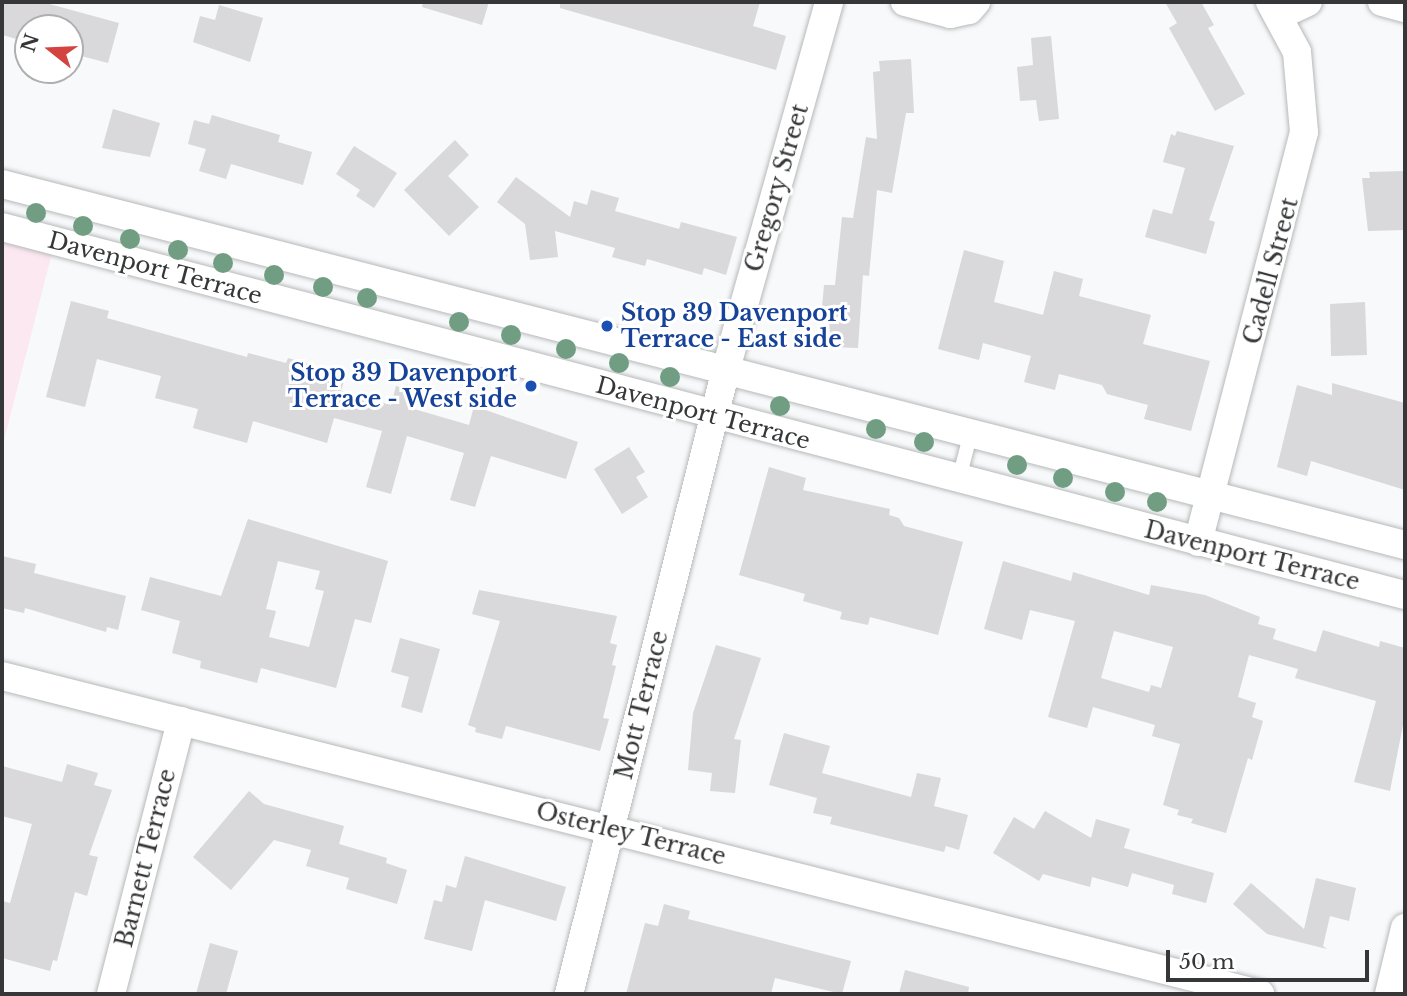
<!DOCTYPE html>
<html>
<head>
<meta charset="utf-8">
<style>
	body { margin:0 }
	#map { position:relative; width:1407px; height:996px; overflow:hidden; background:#f7f9fa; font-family:"Libre Baskerville",serif }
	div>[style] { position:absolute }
	.commercial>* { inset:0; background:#fce8f0 }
	.building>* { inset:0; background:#d9d8da }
	.roads { filter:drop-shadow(0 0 2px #b7b9ba) drop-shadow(0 0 2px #b7b9ba) }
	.service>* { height:14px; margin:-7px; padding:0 7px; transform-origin:7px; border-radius:7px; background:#fff }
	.minor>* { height:28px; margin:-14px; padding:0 14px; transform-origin:14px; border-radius:14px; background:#fff }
	.trees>* { width:20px; height:20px; margin:-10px; border-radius:50%; background:#719e83 }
	.dots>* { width:19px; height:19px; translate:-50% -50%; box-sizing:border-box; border:4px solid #fff; border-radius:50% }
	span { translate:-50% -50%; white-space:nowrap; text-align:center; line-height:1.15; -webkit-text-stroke:6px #fff; paint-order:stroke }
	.street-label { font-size:23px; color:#363738 }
	.transit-label { font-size:23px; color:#164399; font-weight:700 }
	.left { translate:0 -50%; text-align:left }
	.right { translate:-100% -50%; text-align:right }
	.frame { position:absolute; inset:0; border:4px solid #363738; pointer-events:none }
	.north { position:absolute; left:14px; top:14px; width:70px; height:70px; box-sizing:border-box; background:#fff; border:2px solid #afafaf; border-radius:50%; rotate:288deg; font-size:19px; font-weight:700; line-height:28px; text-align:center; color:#363738 }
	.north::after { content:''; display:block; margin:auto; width:24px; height:32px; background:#d34440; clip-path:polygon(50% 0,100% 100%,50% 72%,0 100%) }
	.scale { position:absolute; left:1166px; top:950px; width:203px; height:32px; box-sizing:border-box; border:4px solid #363738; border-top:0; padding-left:9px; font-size:21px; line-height:24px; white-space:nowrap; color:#363738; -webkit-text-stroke:5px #fff; paint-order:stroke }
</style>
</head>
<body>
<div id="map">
	<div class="commercial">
		<i style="clip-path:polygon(2px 240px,52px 253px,2px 448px)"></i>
	</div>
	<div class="building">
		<i style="clip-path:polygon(2px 2px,42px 2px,119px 23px,108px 63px,70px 53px,70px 28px,28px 28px,28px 42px,2px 35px)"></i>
		<i style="clip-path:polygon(423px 2px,489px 2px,482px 25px,422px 7px)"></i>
		<i style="clip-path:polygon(560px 2px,760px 2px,753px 26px,786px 36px,776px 70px,560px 8px)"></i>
		<i style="clip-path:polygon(1165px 2px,1201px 2px,1214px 25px,1208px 28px,1245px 94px,1215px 111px,1169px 28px,1177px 23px)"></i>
		<i style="clip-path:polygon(219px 5px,263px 18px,250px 62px,193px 42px,200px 16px,215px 20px)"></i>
		<i style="clip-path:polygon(1051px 36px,1059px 119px,1039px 121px,1036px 100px,1020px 101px,1017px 67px,1033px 65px,1031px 38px)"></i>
		<i style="clip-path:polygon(911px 59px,914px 113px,906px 113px,892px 193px,877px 190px,869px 276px,863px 275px,858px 348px,831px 347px,829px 320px,821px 319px,824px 285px,835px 285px,842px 217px,853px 218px,866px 137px,877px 139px,873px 72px,880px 71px,879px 61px)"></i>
		<i style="clip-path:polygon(113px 109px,160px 123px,150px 157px,102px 148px)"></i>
		<i style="clip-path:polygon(212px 115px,280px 135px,278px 142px,312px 152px,303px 185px,231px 164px,226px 179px,199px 171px,206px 149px,188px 144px,194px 120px,209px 124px)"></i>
		<i style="clip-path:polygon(1177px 131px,1234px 146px,1209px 220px,1215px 222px,1206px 254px,1145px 237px,1153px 209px,1172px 214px,1185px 168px,1163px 162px,1171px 134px,1175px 136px)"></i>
		<i style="clip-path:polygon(455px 140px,469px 155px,448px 176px,479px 207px,449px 236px,404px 190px)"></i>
		<i style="clip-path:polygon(354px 146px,397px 173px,374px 208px,356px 196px,360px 190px,336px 174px)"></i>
		<i style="clip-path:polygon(1405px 171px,1405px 230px,1368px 231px,1362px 178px,1370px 178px,1369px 172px)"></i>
		<i style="clip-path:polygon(516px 177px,570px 217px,574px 201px,587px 205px,591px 190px,619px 198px,615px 211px,679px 229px,681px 222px,737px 237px,726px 275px,704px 268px,702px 275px,647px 259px,645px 266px,612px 257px,615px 248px,555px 231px,558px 257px,530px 260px,525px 224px,497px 202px)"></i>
		<i style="clip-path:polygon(964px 250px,1004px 261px,994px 302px,1043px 315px,1054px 271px,1083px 279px,1079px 296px,1151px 315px,1143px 344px,1210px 361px,1191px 431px,1144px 419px,1148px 405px,1107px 394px,1102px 385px,1059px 374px,1055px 390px,1024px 382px,1031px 356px,983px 343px,979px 360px,938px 349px)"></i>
		<i style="clip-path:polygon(71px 301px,109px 311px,107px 318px,247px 357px,248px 353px,286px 363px,288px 358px,346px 374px,341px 391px,391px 405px,396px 386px,419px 392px,414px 409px,469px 425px,474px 406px,578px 442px,566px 479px,491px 456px,475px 507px,450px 500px,464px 453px,407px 436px,391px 494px,366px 487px,382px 431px,334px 418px,327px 443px,253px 421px,247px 443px,193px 428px,198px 409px,155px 398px,161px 376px,97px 359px,85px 407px,46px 397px)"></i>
		<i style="clip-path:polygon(1365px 302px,1367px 355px,1331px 356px,1330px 304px)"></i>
		<i style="clip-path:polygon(1332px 383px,1405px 403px,1405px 490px,1311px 461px,1307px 476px,1277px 467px,1297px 385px,1332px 395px)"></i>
		<i style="clip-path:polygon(629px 447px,645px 472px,636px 477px,648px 497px,622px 514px,594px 469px)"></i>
		<i style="clip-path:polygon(769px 467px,806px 478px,803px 490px,890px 509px,889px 515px,899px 518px,904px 526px,963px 542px,938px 635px,870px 617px,868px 625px,840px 619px,842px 612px,803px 601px,805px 594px,739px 575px)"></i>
		<i style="clip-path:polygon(evenodd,248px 519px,388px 561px,371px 623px,355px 619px,336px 688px,261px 668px,257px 683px,200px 668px,201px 661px,172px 653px,180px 621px,141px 610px,150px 577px,221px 596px,248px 519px,278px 561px,320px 571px,315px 589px,324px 591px,309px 647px,269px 637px,276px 611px,266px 609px,278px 561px)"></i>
		<i style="clip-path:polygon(2px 556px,36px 564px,34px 573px,126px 596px,118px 630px,107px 627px,106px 632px,25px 608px,24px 613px,2px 608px)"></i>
		<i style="clip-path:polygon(evenodd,1003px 561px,1071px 581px,1073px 572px,1149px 595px,1151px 585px,1205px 595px,1260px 617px,1258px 624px,1276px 629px,1273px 639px,1316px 652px,1323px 630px,1379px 647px,1380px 641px,1405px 648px,1405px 715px,1390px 791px,1354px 782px,1376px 701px,1295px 678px,1298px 669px,1249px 655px,1238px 697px,1256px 703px,1252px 717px,1263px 721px,1252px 760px,1248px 758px,1226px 833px,1191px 823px,1193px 819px,1177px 815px,1179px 810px,1163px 805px,1180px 744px,1152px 736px,1155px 725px,1093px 707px,1087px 728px,1048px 717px,1075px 621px,1030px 610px,1022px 640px,984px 629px,1003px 561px,1114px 631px,1173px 647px,1161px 688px,1151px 685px,1149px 692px,1101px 678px,1114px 631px)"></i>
		<i style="clip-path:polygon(479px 590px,617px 616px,610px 643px,617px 645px,612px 665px,616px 666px,603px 718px,609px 719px,600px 751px,506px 726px,502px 739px,475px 732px,476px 728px,468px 725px,500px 621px,472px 614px)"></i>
		<i style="clip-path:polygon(400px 638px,440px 649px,422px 713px,401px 707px,409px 677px,391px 672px)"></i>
		<i style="clip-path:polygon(716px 645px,761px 658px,734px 739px,741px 740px,735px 793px,710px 791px,712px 773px,688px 770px,693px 713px)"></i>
		<i style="clip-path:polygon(784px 733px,830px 746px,822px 773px,911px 797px,917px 773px,941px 778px,934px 806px,968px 815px,959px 850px,946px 846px,944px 852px,830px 824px,832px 817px,813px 813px,817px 798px,769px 785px)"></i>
		<i style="clip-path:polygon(67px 764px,98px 773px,94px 785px,112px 790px,89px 855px,98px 857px,87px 896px,75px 892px,57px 961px,53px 960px,50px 971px,2px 958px,2px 901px,10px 903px,32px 824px,2px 816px,2px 766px,62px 782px)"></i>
		<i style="clip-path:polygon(249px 791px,264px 804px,344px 826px,339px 844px,387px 858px,386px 863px,407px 870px,397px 904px,346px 889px,349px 878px,306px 866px,311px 850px,274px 840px,231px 890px,193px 857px)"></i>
		<i style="clip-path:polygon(1045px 811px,1091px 838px,1096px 819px,1130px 829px,1124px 848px,1214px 873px,1206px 903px,1172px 894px,1174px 885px,1132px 873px,1128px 887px,1092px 877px,1090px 887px,1043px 874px,1039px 881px,993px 853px,1014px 817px,1034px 829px)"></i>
		<i style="clip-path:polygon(465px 856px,566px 887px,556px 921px,485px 900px,472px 951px,424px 939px,434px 900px,442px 902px,446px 885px,456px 888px)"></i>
		<i style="clip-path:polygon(1316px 878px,1356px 888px,1349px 921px,1330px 916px,1323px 946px,1327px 949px,1267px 934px,1233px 904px,1251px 883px,1304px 929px)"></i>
		<i style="clip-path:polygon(664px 904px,690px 911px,688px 919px,851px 961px,842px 994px,775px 978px,771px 994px,626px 994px,645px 923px,658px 926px)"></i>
		<i style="clip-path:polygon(210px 943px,238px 951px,226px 994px,196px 994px)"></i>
		<i style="clip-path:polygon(905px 970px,969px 987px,968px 994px,899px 994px)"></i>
	</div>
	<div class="roads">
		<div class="service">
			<i style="left:959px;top:479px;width:49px;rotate:-75.7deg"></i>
		</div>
		<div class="minor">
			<i style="left:905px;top:2px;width:47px;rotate:14.9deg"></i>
			<i style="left:950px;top:14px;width:19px;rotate:-12deg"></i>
			<i style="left:969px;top:10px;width:11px;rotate:-49deg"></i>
			<i style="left:1382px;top:2px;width:24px;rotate:15deg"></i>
			<i style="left:1278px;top:16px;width:33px;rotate:-25deg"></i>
			<i style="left:2px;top:184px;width:1449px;rotate:14.43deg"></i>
			<i style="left:2px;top:227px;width:1450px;rotate:14.7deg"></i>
			<i style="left:1198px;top:542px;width:423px;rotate:-75.5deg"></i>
			<i style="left:1304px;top:132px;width:80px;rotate:-95deg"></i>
			<i style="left:1297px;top:52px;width:57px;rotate:-118.4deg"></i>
			<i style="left:2px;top:676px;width:1298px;rotate:14.19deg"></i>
			<i style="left:111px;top:994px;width:282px;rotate:-75.6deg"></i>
			<i style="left:569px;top:994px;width:644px;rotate:-75.9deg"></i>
			<i style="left:726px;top:369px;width:381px;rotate:-74.3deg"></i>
			<i style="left:1389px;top:994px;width:68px;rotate:-76.4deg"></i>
		</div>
	</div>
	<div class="trees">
		<i style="left:36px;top:213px"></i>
		<i style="left:83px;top:226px"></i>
		<i style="left:130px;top:239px"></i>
		<i style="left:178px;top:250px"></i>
		<i style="left:223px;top:263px"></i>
		<i style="left:274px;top:275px"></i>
		<i style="left:323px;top:287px"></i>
		<i style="left:367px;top:298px"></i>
		<i style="left:459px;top:322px"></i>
		<i style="left:511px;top:335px"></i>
		<i style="left:566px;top:349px"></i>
		<i style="left:619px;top:363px"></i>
		<i style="left:670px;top:377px"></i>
		<i style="left:780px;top:406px"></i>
		<i style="left:876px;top:429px"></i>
		<i style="left:924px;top:442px"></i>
		<i style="left:1017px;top:465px"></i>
		<i style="left:1063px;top:478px"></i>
		<i style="left:1115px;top:492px"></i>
		<i style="left:1157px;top:502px"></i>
	</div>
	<div class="dots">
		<i style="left:607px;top:326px;background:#1a4fb4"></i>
		<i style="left:531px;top:386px;background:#1a4fb4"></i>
	</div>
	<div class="street-label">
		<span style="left:777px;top:188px;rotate:-74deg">Gregory Street</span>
		<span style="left:155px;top:268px;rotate:15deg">Davenport Terrace</span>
		<span style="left:1271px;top:271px;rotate:-75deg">Cadell Street</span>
		<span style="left:703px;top:413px;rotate:15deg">Davenport Terrace</span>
		<span style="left:1252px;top:556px;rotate:14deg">Davenport Terrace</span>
		<span style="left:642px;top:705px;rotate:-76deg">Mott Terrace</span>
		<span style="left:631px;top:834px;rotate:14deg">Osterley Terrace</span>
		<span style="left:146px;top:858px;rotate:-76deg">Barnett Terrace</span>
	</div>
	<div class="transit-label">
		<span class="left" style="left:621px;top:326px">Stop 39 Davenport<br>Terrace - East side</span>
		<span class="right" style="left:517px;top:386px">Stop 39 Davenport<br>Terrace - West side</span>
	</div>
	<div class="frame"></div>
	<div class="north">N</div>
	<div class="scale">50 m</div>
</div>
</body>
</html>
